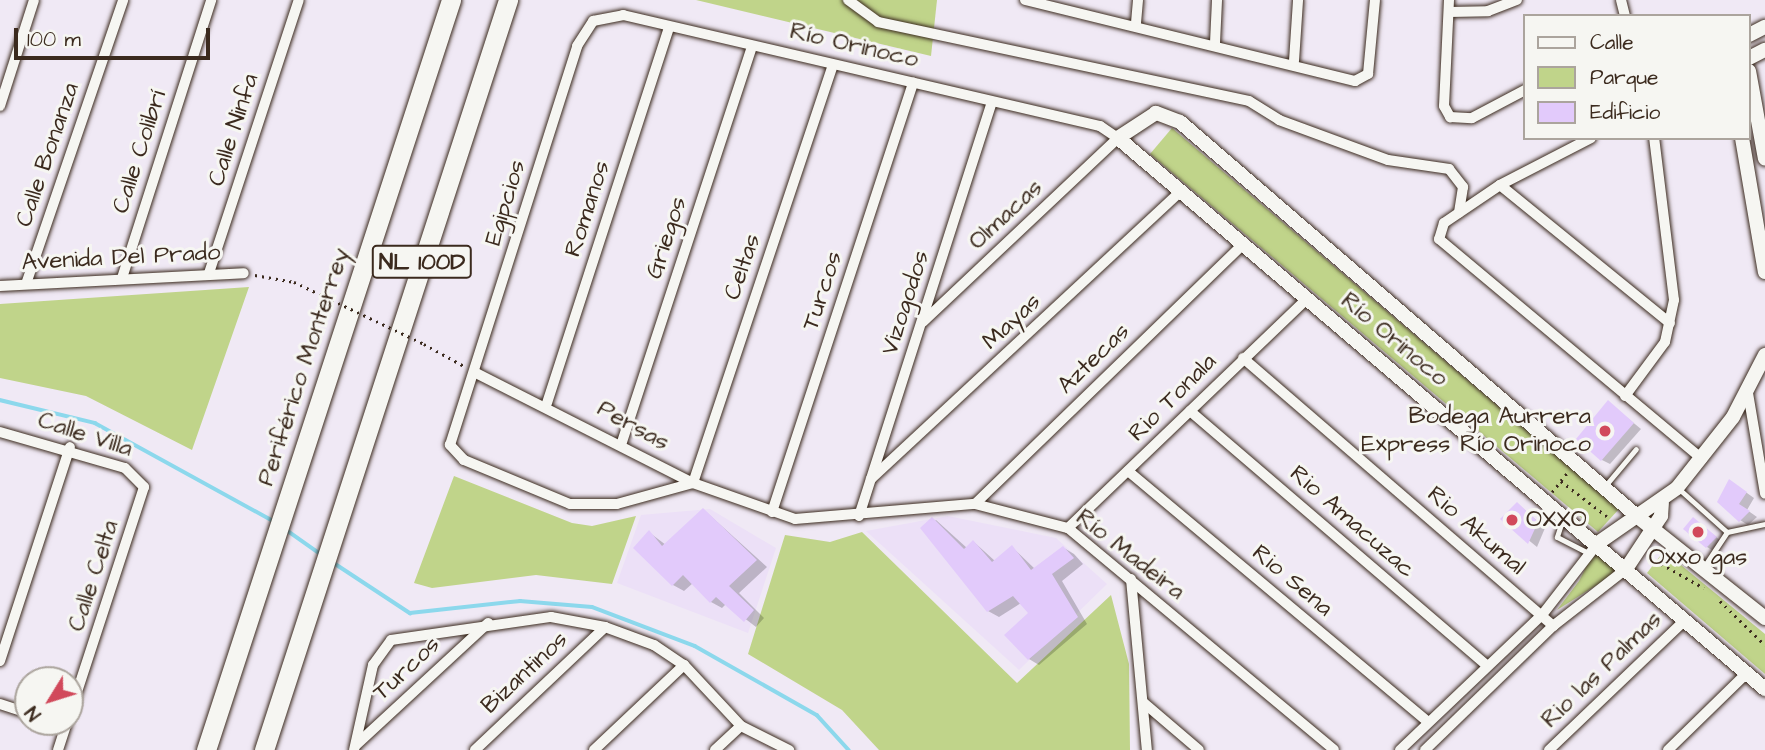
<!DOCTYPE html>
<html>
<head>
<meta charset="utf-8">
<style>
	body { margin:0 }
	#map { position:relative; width:1765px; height:750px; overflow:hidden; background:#f0e9f5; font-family:"Architects Daughter",sans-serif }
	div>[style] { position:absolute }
	.built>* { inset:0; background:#ece0f7 }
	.green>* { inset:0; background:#c0d48a }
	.shadow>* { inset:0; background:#0003 }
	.stream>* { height:3.5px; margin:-1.75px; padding:0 1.75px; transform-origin:1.75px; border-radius:1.75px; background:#8cd8ec }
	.building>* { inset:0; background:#e2cafb }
	.path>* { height:2.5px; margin-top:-1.25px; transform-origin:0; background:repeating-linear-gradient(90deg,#3b2a1e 0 2px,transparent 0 7px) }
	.roads { filter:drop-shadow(0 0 2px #3b2a1e) drop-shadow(0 0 2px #3b2a1e) }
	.service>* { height:5px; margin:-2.5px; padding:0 2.5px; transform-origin:2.5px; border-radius:2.5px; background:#f6f6f2 }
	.minor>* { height:10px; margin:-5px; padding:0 5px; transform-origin:5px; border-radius:5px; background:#f6f6f2 }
	.tertiary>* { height:14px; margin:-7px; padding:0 7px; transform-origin:7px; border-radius:7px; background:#f6f6f2 }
	.motorway>* { height:19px; margin:-9.5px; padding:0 9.5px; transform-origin:9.5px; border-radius:9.5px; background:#f6f6f2 }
	.path-bridge>* { height:2.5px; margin-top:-1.25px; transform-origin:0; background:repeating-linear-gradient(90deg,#3b2a1e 0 2px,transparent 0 7px) }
	.dots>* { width:19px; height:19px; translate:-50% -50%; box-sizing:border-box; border:4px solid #f6f6f2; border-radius:50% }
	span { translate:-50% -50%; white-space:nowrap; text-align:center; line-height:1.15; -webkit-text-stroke:6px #f6f6f2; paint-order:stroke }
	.shield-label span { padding:2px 5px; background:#f6f6f2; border:2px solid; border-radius:5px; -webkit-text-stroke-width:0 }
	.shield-label { font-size:23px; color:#3b2a1e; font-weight:700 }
	.street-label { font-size:24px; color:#3b2a1e }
	.poi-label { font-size:24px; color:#3b2a1e }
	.right { translate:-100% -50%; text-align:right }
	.left { translate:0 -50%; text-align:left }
	.legend { position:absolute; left:1523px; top:14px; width:228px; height:126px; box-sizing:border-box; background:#f6f6f2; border:2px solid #aba49d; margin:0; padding:9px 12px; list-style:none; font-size:21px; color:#3b2a1e }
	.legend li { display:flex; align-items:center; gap:14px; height:35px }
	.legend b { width:35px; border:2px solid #aba49d }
	.north { position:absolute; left:14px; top:666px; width:70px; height:70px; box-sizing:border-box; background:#f6f6f2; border:2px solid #aba49d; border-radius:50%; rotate:232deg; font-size:19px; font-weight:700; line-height:28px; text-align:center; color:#3b2a1e }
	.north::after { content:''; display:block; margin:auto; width:24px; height:32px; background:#d1495b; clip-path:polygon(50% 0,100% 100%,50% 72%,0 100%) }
	.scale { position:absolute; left:14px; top:28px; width:196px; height:32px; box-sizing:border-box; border:4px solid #3b2a1e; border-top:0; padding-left:9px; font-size:21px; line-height:24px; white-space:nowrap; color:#3b2a1e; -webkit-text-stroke:5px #f6f6f2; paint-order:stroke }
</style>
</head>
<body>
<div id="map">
	<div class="built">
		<i style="clip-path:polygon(710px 509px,776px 548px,748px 633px,617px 583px,641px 515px)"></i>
		<i style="clip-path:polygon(948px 516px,1056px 538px,1107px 584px,1019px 670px,866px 531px)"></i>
	</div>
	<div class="green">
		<i style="clip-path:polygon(696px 0,937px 0,931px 56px)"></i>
		<i style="clip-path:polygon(1172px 128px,1619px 509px,1598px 532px,1150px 154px)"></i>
		<i style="clip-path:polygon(249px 287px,192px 450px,86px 396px,0 378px,0 304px)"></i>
		<i style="clip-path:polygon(454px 476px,572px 523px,592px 526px,636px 516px,612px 584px,536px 575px,432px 588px,414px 583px)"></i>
		<i style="clip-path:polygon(862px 532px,1017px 683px,1111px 595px,1129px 664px,1130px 750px,879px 750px,842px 710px,748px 654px,785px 535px,830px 542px)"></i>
		<i style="clip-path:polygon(1594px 551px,1619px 571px,1557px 610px,1579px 581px)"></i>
		<i style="clip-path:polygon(1664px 551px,1765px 634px,1765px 674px,1647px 573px)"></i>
	</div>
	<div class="shadow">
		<i style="clip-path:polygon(1608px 402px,1641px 429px,1610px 464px,1602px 460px)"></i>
		<i style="clip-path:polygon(1737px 486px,1754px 498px,1747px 510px,1757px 517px,1748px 525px,1740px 520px)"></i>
		<i style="clip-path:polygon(1518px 504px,1545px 528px,1537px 547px,1502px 519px)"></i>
		<i style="clip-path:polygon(704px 510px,767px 567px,739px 593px,764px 618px,756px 627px,726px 604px,722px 608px,711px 602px,693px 583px,684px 591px,673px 585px,650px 533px,666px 545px)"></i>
		<i style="clip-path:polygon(936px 520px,967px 548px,974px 542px,995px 561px,1012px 547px,1035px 569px,1064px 548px,1074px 554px,1083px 564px,1062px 581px,1087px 624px,1039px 665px,1029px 659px,1030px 614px,1021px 603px,999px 617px,988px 611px,923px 528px)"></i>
		<i style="clip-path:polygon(1699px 523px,1721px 541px,1712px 550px,1707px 547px)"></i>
	</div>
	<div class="stream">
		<i style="left:0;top:400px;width:98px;rotate:13.6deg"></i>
		<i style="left:95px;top:423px;width:203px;rotate:28.8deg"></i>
		<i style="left:285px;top:529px;width:45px;rotate:35.1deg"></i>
		<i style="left:331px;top:561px;width:95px;rotate:33.4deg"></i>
		<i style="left:410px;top:613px;width:111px;rotate:-6.2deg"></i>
		<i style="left:520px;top:601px;width:72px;rotate:4.8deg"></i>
		<i style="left:592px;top:607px;width:110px;rotate:20.7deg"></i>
		<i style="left:695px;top:646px;width:140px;rotate:29.5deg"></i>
		<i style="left:817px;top:715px;width:47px;rotate:47.6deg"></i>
	</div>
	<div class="building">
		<i style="clip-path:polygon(1608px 400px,1634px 423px,1601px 461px,1576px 439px)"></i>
		<i style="clip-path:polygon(1729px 479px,1747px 492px,1739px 504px,1750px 511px,1739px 522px,1717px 502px)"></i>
		<i style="clip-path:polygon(1517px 502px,1538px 522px,1528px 544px,1500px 519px)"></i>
		<i style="clip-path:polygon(703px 508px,757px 560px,729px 586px,754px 610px,744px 622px,716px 597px,710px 603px,683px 575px,672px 586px,633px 548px,649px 530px,662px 546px)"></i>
		<i style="clip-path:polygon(932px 517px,964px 549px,973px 540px,992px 562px,1012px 545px,1031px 570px,1063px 546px,1074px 558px,1052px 574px,1078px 617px,1028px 660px,1004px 635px,1028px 613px,1013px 596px,987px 612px,920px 528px)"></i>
		<i style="clip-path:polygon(1693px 517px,1717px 537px,1706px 548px,1683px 529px)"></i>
	</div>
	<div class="path">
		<i style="left:255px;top:275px;width:40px;rotate:10deg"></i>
		<i style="left:424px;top:344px;width:46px;rotate:28.8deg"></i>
		<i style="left:1567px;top:474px;width:9px;rotate:131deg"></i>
		<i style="left:1561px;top:481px;width:61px;rotate:37.6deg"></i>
		<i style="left:1552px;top:492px;width:14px;rotate:-51deg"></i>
		<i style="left:1649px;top:557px;width:63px;rotate:29.4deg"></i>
		<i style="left:1720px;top:601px;width:63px;rotate:44.4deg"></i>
	</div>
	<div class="roads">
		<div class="service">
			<i style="left:1605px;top:486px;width:48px;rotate:-50deg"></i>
			<i style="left:1679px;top:489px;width:64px;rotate:41.9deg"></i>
			<i style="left:1727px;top:532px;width:43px;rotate:123.7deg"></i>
			<i style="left:1563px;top:518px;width:20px;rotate:108deg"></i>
			<i style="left:1557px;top:537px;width:34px;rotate:27deg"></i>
			<i style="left:1727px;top:532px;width:39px;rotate:-12deg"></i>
		</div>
		<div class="minor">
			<i style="left:848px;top:0;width:37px;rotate:36deg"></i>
			<i style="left:878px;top:22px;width:379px;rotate:12deg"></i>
			<i style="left:1249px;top:101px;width:36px;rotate:32deg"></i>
			<i style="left:1279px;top:120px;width:116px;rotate:20.2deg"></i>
			<i style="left:1388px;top:160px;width:62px;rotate:8.4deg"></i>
			<i style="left:1449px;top:169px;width:23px;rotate:52deg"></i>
			<i style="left:1463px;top:187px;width:26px;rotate:99deg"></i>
			<i style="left:1025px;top:0;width:340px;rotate:13.8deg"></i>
			<i style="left:1355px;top:81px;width:15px;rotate:-28deg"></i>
			<i style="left:1368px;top:74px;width:74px;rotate:-84.6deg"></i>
			<i style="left:1449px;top:0;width:106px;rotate:92.7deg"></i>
			<i style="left:1444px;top:106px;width:13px;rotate:61deg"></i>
			<i style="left:1450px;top:117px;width:22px;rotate:3deg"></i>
			<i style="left:1472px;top:118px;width:60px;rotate:-27.8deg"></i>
			<i style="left:1621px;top:0;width:16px;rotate:76deg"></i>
			<i style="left:1449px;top:12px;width:39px;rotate:-1deg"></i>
			<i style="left:1488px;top:11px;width:31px;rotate:-21deg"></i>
			<i style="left:1136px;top:23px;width:23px;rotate:-85deg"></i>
			<i style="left:1215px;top:43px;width:43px;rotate:-87.3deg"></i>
			<i style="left:1294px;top:61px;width:61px;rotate:-86.2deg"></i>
			<i style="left:0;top:106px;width:111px;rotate:-72.2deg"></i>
			<i style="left:1591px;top:138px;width:102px;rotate:152.7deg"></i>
			<i style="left:1500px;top:185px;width:68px;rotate:145.8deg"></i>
			<i style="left:1444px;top:223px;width:17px;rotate:107deg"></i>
			<i style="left:1439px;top:239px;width:343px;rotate:39.9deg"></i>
			<i style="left:1500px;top:185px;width:219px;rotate:39.1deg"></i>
			<i style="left:209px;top:273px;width:287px;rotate:-71.8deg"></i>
			<i style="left:122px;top:278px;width:292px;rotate:-72.2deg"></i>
			<i style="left:26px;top:284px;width:300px;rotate:-71.1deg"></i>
			<i style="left:0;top:286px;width:244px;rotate:-3deg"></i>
			<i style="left:1243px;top:358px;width:410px;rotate:40.8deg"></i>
			<i style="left:476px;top:373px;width:243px;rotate:26.9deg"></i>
			<i style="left:693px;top:483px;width:108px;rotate:19.4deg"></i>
			<i style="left:795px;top:519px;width:181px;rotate:-4.8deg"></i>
			<i style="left:975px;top:504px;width:96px;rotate:14.5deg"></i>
			<i style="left:1068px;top:528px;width:346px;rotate:39.8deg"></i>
			<i style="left:1748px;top:393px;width:102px;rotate:80.4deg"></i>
			<i style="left:1625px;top:396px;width:67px;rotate:-53.5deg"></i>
			<i style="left:1665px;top:342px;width:43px;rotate:-77.9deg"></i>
			<i style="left:1674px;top:300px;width:163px;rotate:-97deg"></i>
			<i style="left:547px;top:403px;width:395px;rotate:-72deg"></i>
			<i style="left:1190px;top:411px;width:391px;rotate:40.6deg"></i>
			<i style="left:0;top:432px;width:130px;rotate:16.1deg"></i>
			<i style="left:125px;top:468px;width:27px;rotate:45deg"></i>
			<i style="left:144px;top:487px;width:238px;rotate:108.1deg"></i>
			<i style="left:622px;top:442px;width:416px;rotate:-71.8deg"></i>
			<i style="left:1128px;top:471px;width:391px;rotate:39.9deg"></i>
			<i style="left:871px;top:479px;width:422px;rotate:-42.9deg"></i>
			<i style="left:693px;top:483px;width:79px;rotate:164.6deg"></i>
			<i style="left:617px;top:504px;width:47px;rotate:180deg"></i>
			<i style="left:570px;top:504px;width:115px;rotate:-157.5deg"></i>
			<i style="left:464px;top:460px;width:21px;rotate:-133deg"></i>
			<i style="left:450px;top:445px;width:419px;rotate:-72.3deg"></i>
			<i style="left:577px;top:46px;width:30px;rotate:-57deg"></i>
			<i style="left:593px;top:21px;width:31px;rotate:-11deg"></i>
			<i style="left:623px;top:15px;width:490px;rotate:13.1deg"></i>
			<i style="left:1100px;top:126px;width:22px;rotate:34deg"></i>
			<i style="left:1118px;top:138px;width:268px;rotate:136.7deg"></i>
			<i style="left:693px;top:483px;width:441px;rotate:-71.5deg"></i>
			<i style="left:975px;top:504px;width:372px;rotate:-44.1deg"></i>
			<i style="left:772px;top:512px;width:452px;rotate:-71.8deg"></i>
			<i style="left:859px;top:516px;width:435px;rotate:-72.2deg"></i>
			<i style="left:1068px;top:528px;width:332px;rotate:-43.8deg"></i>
			<i style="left:1131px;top:579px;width:172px;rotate:84.7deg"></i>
			<i style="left:0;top:661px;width:225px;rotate:-71.9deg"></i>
			<i style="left:1144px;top:703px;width:72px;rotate:40.5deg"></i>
			<i style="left:0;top:704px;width:29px;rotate:18deg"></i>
			<i style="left:356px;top:745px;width:180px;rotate:-42.7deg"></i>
			<i style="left:58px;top:750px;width:29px;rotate:-72deg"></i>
			<i style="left:354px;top:750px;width:87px;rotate:-77.4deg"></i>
			<i style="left:373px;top:665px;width:31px;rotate:-54deg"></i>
			<i style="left:391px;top:640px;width:162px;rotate:-8.2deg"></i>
			<i style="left:551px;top:617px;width:55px;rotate:10.5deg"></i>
			<i style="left:605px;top:627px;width:52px;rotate:20.2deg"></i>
			<i style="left:654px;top:645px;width:36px;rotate:34deg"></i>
			<i style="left:684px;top:665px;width:83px;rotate:46.9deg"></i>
			<i style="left:741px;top:726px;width:54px;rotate:26.6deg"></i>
			<i style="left:475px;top:750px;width:179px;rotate:-43.4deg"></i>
			<i style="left:594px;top:750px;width:124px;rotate:-43.4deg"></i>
			<i style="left:715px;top:750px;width:35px;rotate:-43deg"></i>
			<i style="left:1400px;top:750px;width:196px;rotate:-43.6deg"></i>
			<i style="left:1542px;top:615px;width:91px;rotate:-52.1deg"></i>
			<i style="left:1425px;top:750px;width:178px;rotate:-44.1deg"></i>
			<i style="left:1553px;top:626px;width:93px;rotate:-38deg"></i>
			<i style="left:1549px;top:750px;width:187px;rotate:-43.7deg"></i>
			<i style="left:1668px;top:750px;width:110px;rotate:-44.3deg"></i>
		</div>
		<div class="tertiary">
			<i style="left:1749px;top:35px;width:18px;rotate:-27deg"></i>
			<i style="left:1749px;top:58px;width:18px;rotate:-27deg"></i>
			<i style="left:1749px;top:71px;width:89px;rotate:79.7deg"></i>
			<i style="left:1742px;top:138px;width:136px;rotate:80.3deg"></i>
			<i style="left:1598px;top:543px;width:96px;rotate:-34.8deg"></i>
			<i style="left:1677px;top:488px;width:90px;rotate:-51.7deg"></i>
			<i style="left:1733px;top:417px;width:70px;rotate:-62.7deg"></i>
			<i style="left:1626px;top:569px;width:64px;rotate:-56.6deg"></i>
			<i style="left:1661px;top:516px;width:13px;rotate:-86deg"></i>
			<i style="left:1765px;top:618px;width:162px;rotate:-141.5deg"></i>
			<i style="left:1638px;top:517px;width:605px;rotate:-139.22deg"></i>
			<i style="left:1180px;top:122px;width:26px;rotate:-159deg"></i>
			<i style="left:1156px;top:113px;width:45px;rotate:146.7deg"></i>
			<i style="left:1118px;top:138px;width:850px;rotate:40.42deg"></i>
		</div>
		<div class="motorway">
			<i style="left:206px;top:750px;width:789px;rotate:-71.91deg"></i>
			<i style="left:264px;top:750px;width:789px;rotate:-71.98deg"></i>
		</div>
	</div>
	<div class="path-bridge">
		<i style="left:294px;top:282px;width:144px;rotate:25.5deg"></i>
	</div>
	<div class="dots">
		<i style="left:1605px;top:431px;background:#d1495b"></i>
		<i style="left:1512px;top:520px;background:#d1495b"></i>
		<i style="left:1698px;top:532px;background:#d1495b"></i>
	</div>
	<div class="shield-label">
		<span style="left:422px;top:262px">NL 100D</span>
	</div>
	<div class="street-label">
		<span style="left:854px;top:46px;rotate:13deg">Río Orinoco</span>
		<span style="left:234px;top:130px;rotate:-72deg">Calle Ninfa</span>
		<span style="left:140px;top:152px;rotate:-72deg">Calle Colibrí</span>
		<span style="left:48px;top:155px;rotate:-71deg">Calle Bonanza</span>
		<span style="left:506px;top:203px;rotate:-73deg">Egipcios</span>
		<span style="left:588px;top:209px;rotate:-72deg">Romanos</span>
		<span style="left:1006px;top:215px;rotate:-43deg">Olmacas</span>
		<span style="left:667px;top:238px;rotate:-72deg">Griegos</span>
		<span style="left:121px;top:258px;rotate:-3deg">Avenida Del Prado</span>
		<span style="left:743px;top:267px;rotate:-71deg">Celtas</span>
		<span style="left:823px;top:291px;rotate:-72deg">Turcos</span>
		<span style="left:906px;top:303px;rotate:-72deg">Vizogodos</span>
		<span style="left:1012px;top:322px;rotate:-43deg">Mayas</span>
		<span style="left:1394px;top:340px;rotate:40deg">Río Orinoco</span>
		<span style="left:1094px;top:359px;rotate:-44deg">Aztecas</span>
		<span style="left:304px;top:367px;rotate:-72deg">Periférico Monterrey</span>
		<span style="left:1173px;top:398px;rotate:-45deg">Rio Tonala</span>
		<span style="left:633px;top:426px;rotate:29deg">Persas</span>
		<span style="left:85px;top:435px;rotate:18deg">Calle Villa</span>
		<span style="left:1352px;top:522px;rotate:41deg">Rio Amacuzac</span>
		<span style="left:1476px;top:531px;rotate:41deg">Rio Akumal</span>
		<span style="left:1130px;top:555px;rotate:38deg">Río Madeira</span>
		<span style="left:94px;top:576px;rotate:-72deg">Calle Celta</span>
		<span style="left:1292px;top:581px;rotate:40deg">Rio Sena</span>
		<span style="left:407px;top:669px;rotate:-43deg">Turcos</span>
		<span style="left:1602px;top:670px;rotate:-44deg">Rio las Palmas</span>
		<span style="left:525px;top:673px;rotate:-43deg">Bizantinos</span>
	</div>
	<div class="poi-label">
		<span class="right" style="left:1591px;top:431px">Bodega Aurrera<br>Express Río Orinoco</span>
		<span class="left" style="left:1526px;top:520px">OXXO</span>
		<span style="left:1698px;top:558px">Oxxo gas</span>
	</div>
	<ul class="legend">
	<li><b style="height:9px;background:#f6f6f2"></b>Calle</li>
	<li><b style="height:19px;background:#c0d48a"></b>Parque</li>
	<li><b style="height:19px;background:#e2cafb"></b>Edificio</li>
	</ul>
	<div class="north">N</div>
	<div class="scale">100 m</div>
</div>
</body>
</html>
